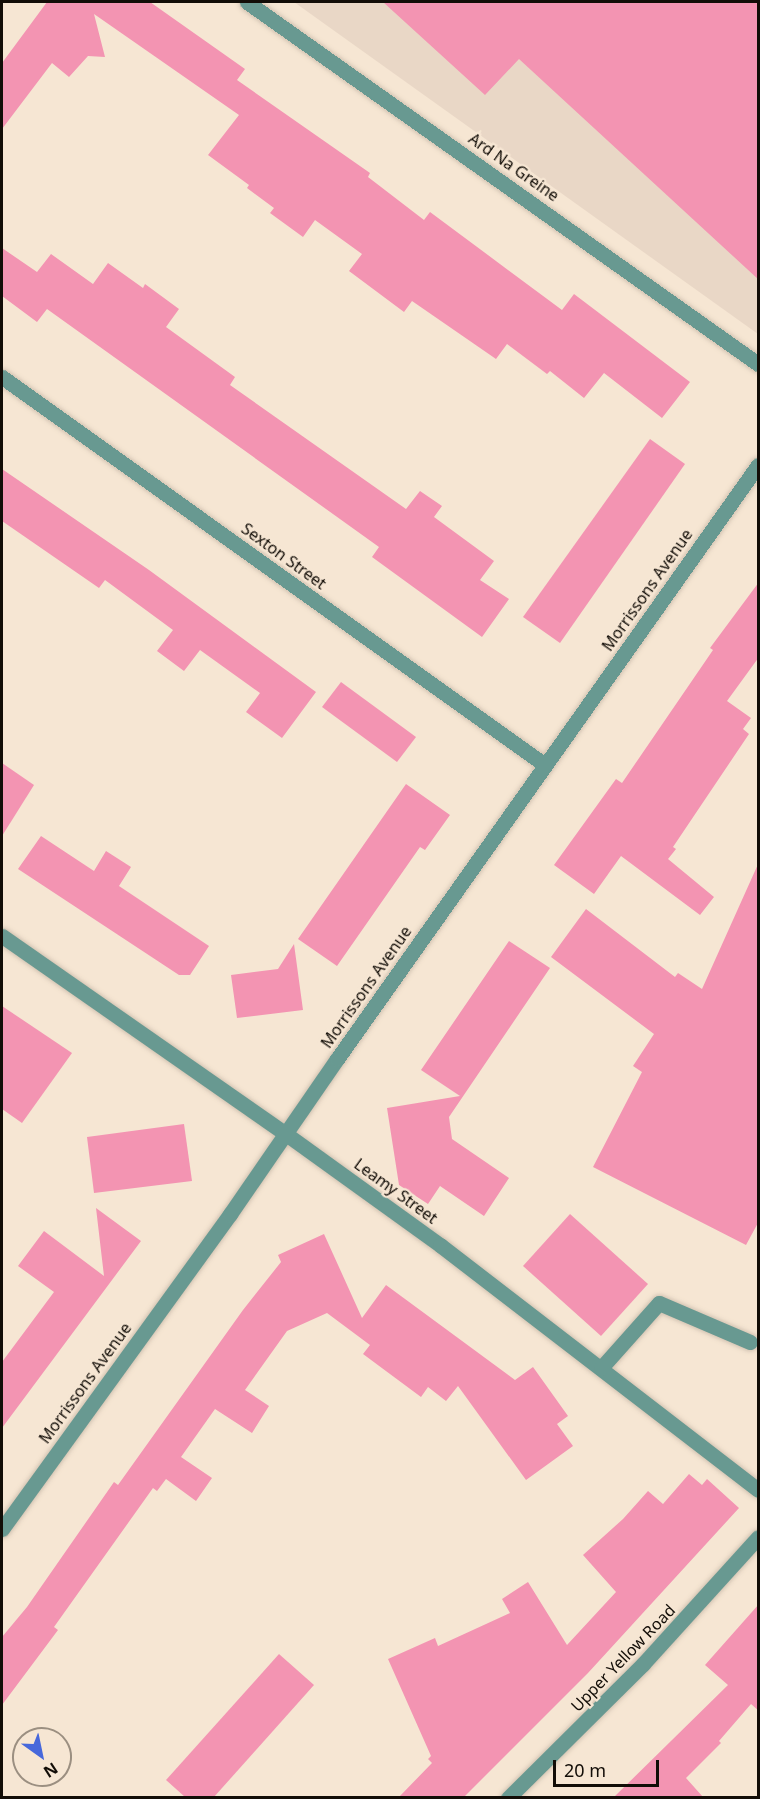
<!DOCTYPE html>
<html>
<head>
<meta charset="utf-8">
<style>
	body { margin:0 }
	#map { position:relative; width:760px; height:1799px; overflow:hidden; background:#f6e6d3; font-family:"Noto Sans",sans-serif }
	div>[style] { position:absolute }
	.commercial>* { inset:0; background:#e9d7c6 }
	.building>* { inset:0; background:#f394b2 }
	.roads { filter:drop-shadow(0 0 2px #d2c3b2) drop-shadow(0 0 2px #d2c3b2) }
	.minor>* { height:15px; margin:-7.5px; padding:0 7.5px; transform-origin:7.5px; border-radius:7.5px; background:#689991 }
	.tertiary>* { height:15px; margin:-7.5px; padding:0 7.5px; transform-origin:7.5px; border-radius:7.5px; background:#689991 }
	span { translate:-50% -50%; white-space:nowrap; text-align:center; line-height:1.15; -webkit-text-stroke:4.5px #f6e6d3; paint-order:stroke }
	.street-label { font-size:16px; color:#120d07 }
	.frame { position:absolute; inset:0; border:3px solid #120d07; pointer-events:none }
	.north { position:absolute; left:12px; top:1727px; width:60px; height:60px; box-sizing:border-box; background:#f6e6d3; border:2px solid #9b8f81; border-radius:50%; rotate:147deg; font-size:16px; font-weight:700; line-height:24px; text-align:center; color:#120d07 }
	.north::after { content:''; display:block; margin:auto; width:21px; height:27px; background:#4768db; clip-path:polygon(50% 0,100% 100%,50% 72%,0 100%) }
	.scale { position:absolute; left:553px; top:1760px; width:106px; height:27px; box-sizing:border-box; border:3px solid #120d07; border-top:0; padding-left:8px; font-size:18px; line-height:21px; white-space:nowrap; color:#120d07; -webkit-text-stroke:4px #f6e6d3; paint-order:stroke }
</style>
</head>
<body>
<div id="map">
	<div class="commercial">
		<i style="clip-path:polygon(294px 2px,758px 2px,758px 334px)"></i>
	</div>
	<div class="building">
		<i style="clip-path:polygon(47px 2px,150px 2px,245px 69px,237px 80px,370px 173px,368px 177px,424px 220px,430px 212px,562px 310px,574px 294px,690px 382px,662px 418px,604px 373px,584px 398px,550px 371px,547px 374px,507px 344px,496px 359px,412px 301px,404px 312px,349px 271px,362px 254px,315px 220px,303px 237px,270px 213px,274px 208px,247px 188px,249px 185px,208px 155px,239px 115px,94px 14px,105px 57px,88px 56px,69px 77px,52px 63px,2px 129px,2px 63px)"></i>
		<i style="clip-path:polygon(383px 2px,759px 2px,759px 280px,519px 59px,485px 95px)"></i>
		<i style="clip-path:polygon(2px 248px,37px 272px,51px 254px,93px 284px,108px 263px,143px 288px,145px 284px,179px 309px,166px 327px,235px 377px,230px 385px,406px 509px,420px 491px,442px 506px,434px 517px,494px 561px,480px 580px,509px 599px,482px 637px,372px 557px,379px 547px,47px 309px,37px 322px,2px 296px)"></i>
		<i style="clip-path:polygon(650px 439px,685px 464px,560px 643px,523px 617px)"></i>
		<i style="clip-path:polygon(2px 469px,149px 570px,316px 692px,282px 738px,246px 712px,260px 693px,200px 650px,184px 671px,157px 651px,173px 630px,105px 580px,99px 588px,2px 521px)"></i>
		<i style="clip-path:polygon(759px 582px,759px 657px,727px 701px,751px 718px,743px 729px,749px 734px,673px 847px,676px 849px,668px 859px,714px 897px,700px 915px,621px 856px,594px 894px,554px 865px,616px 779px,622px 783px,713px 650px,710px 648px)"></i>
		<i style="clip-path:polygon(341px 682px,416px 737px,397px 762px,322px 707px)"></i>
		<i style="clip-path:polygon(2px 763px,34px 785px,2px 836px)"></i>
		<i style="clip-path:polygon(406px 784px,450px 815px,425px 850px,420px 847px,337px 966px,298px 939px)"></i>
		<i style="clip-path:polygon(41px 836px,94px 871px,106px 851px,131px 867px,119px 886px,209px 946px,190px 975px,179px 975px,18px 869px)"></i>
		<i style="clip-path:polygon(759px 862px,759px 1221px,746px 1245px,593px 1167px,642px 1072px,633px 1066px,654px 1034px,551px 957px,586px 909px,675px 977px,678px 973px,702px 989px)"></i>
		<i style="clip-path:polygon(509px 941px,550px 968px,449px 1117px,452px 1139px,509px 1178px,484px 1216px,440px 1186px,428px 1204px,399px 1185px,387px 1108px,460px 1096px,421px 1070px)"></i>
		<i style="clip-path:polygon(294px 944px,303px 1010px,237px 1018px,231px 975px,278px 969px)"></i>
		<i style="clip-path:polygon(2px 1006px,72px 1053px,22px 1123px,2px 1109px)"></i>
		<i style="clip-path:polygon(184px 1124px,192px 1181px,94px 1193px,87px 1137px)"></i>
		<i style="clip-path:polygon(96px 1208px,141px 1241px,2px 1428px,2px 1362px,54px 1292px,18px 1266px,44px 1231px,104px 1276px)"></i>
		<i style="clip-path:polygon(570px 1214px,648px 1284px,601px 1336px,523px 1266px)"></i>
		<i style="clip-path:polygon(324px 1234px,362px 1318px,386px 1285px,515px 1380px,533px 1367px,568px 1416px,557px 1424px,573px 1446px,526px 1480px,458px 1386px,446px 1401px,428px 1387px,421px 1397px,363px 1354px,370px 1345px,327px 1313px,287px 1331px,245px 1390px,269px 1406px,252px 1433px,215px 1409px,181px 1457px,212px 1478px,196px 1501px,166px 1479px,157px 1491px,153px 1488px,54px 1627px,58px 1630px,2px 1705px,2px 1637px,27px 1607px,114px 1482px,118px 1485px,243px 1310px,281px 1262px,278px 1255px)"></i>
		<i style="clip-path:polygon(689px 1474px,702px 1485px,707px 1479px,739px 1508px,588px 1673px,464px 1797px,399px 1797px,432px 1763px,428px 1759px,431px 1756px,388px 1659px,435px 1638px,438px 1646px,510px 1613px,502px 1599px,528px 1582px,567px 1645px,616px 1592px,583px 1555px,623px 1519px,648px 1491px,663px 1504px)"></i>
		<i style="clip-path:polygon(759px 1604px,759px 1711px,751px 1704px,719px 1741px,721px 1743px,686px 1778px,703px 1797px,614px 1797px,728px 1685px,705px 1665px)"></i>
		<i style="clip-path:polygon(279px 1654px,314px 1685px,214px 1797px,185px 1797px,166px 1780px)"></i>
	</div>
	<div class="roads">
		<div class="minor">
			<i style="left:2px;top:377px;width:667px;rotate:35.55deg"></i>
			<i style="left:2px;top:936px;width:346px;rotate:34.9deg"></i>
			<i style="left:286px;top:1134px;width:190px;rotate:35.8deg"></i>
			<i style="left:440px;top:1245px;width:401px;rotate:37.6deg"></i>
			<i style="left:601px;top:1368px;width:87px;rotate:-48.3deg"></i>
			<i style="left:659px;top:1303px;width:99px;rotate:23.2deg"></i>
			<i style="left:2px;top:1529px;width:389px;rotate:-54.1deg"></i>
			<i style="left:230px;top:1214px;width:188px;rotate:-55.4deg"></i>
			<i style="left:337px;top:1059px;width:728px;rotate:-54.67deg"></i>
		</div>
		<div class="tertiary">
			<i style="left:247px;top:2px;width:626px;rotate:35.31deg"></i>
			<i style="left:508px;top:1798px;width:190px;rotate:-44.8deg"></i>
			<i style="left:643px;top:1664px;width:171px;rotate:-47.8deg"></i>
		</div>
	</div>
	<div class="street-label">
		<span style="left:514px;top:167px;rotate:35deg">Ard Na Greine</span>
		<span style="left:284px;top:556px;rotate:36deg">Sexton Street</span>
		<span style="left:647px;top:590px;rotate:-55deg">Morrissons Avenue</span>
		<span style="left:366px;top:987px;rotate:-55deg">Morrissons Avenue</span>
		<span style="left:396px;top:1191px;rotate:36deg">Leamy Street</span>
		<span style="left:85px;top:1383px;rotate:-54deg">Morrissons Avenue</span>
		<span style="left:623px;top:1658px;rotate:-46deg">Upper Yellow Road</span>
	</div>
	<div class="frame"></div>
	<div class="north">N</div>
	<div class="scale">20 m</div>
</div>
</body>
</html>
